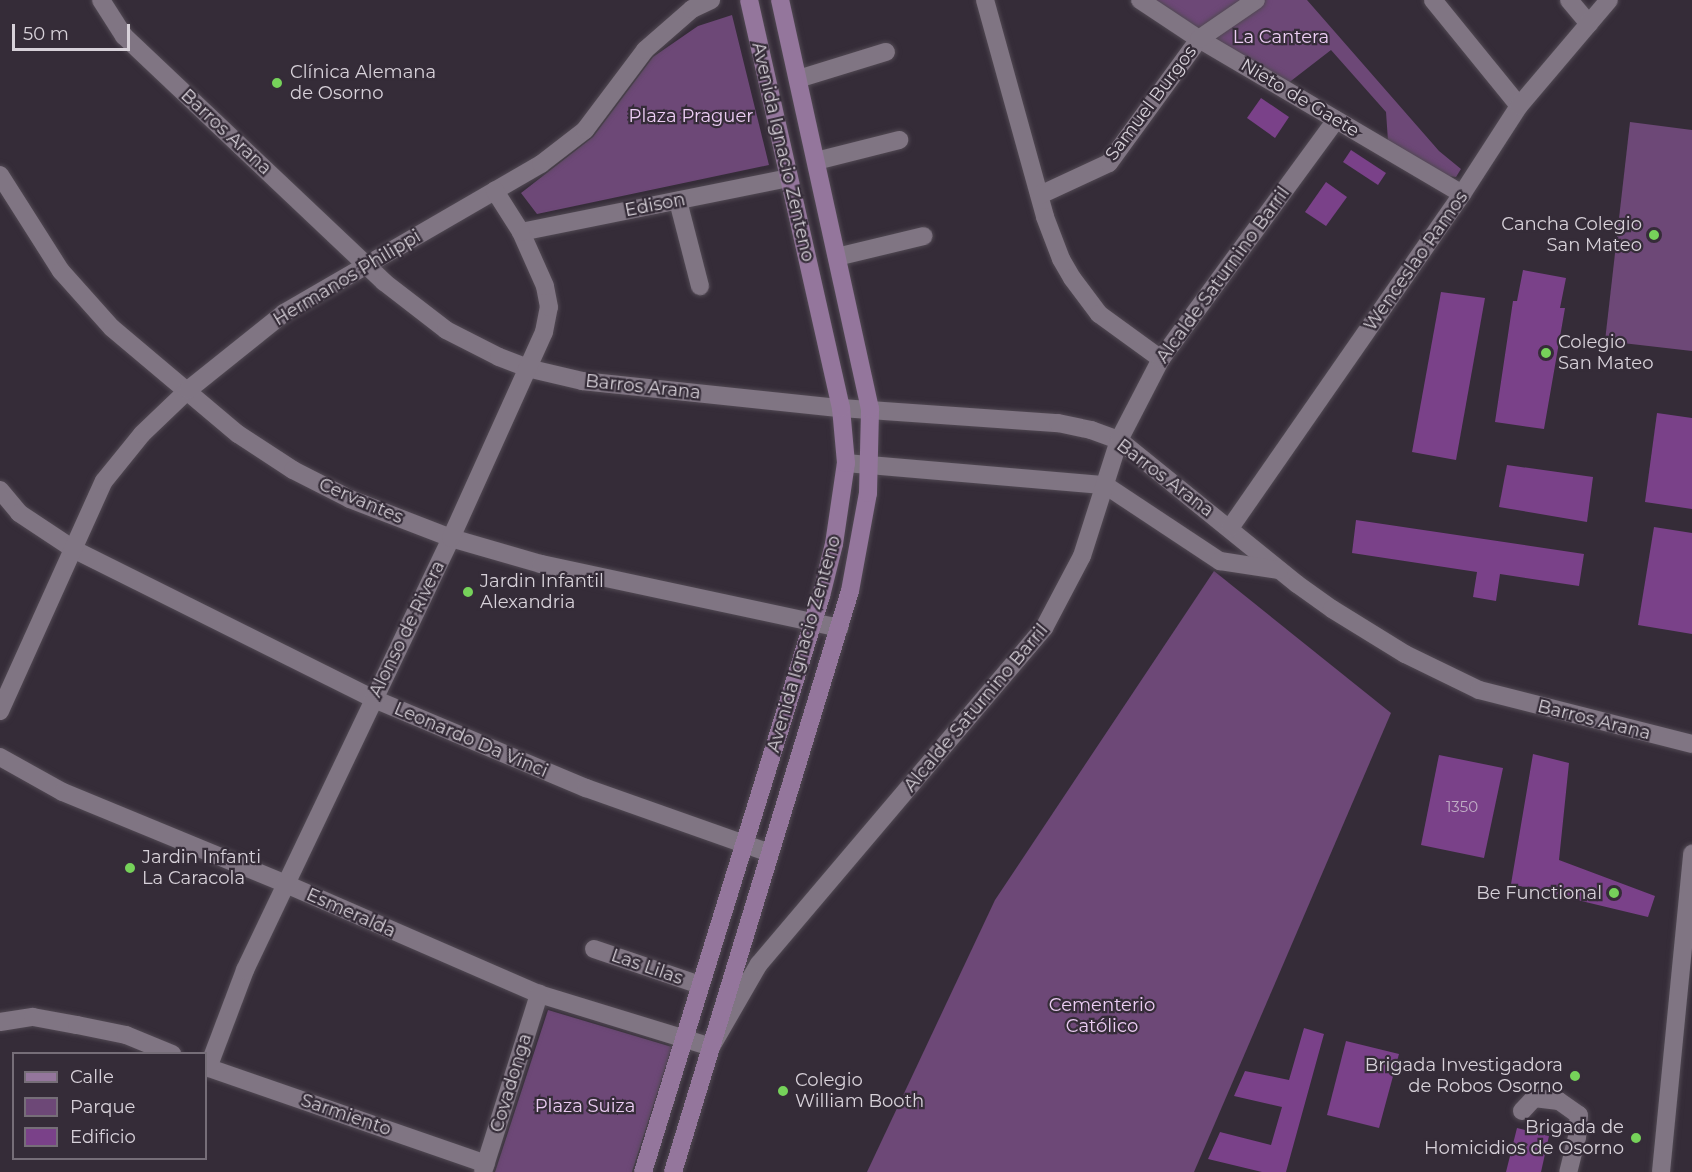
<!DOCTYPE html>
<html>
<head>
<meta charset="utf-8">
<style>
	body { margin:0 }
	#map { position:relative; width:1692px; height:1172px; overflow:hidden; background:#352c38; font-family:Montserrat,sans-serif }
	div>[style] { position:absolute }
	.green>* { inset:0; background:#6d4877 }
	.building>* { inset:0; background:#7a4189 }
	.roads { filter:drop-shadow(0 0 2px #514953) drop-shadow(0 0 2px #514953) }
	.minor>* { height:18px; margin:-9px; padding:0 9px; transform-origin:9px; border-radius:9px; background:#807583 }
	.major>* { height:18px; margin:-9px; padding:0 9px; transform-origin:9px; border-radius:9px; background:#94769c }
	.dots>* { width:16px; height:16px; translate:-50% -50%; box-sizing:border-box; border:3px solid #352c38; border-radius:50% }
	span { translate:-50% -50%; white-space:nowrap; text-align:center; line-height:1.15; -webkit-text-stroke:4.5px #352c38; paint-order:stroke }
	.number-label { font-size:15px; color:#c0adc5 }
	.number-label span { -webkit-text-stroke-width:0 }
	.park-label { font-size:18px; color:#eccdf4 }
	.poi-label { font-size:18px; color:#d7d1d9 }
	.left { translate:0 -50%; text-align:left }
	.right { translate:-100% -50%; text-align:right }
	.street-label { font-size:18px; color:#d7d1d9 }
	.legend { position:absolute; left:12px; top:1052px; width:195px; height:108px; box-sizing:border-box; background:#352c38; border:2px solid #766e78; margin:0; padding:8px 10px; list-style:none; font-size:18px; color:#d7d1d9 }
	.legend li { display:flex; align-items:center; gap:12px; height:30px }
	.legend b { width:30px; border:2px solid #766e78 }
	.scale { position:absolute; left:12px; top:24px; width:118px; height:27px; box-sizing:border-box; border:3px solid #d7d1d9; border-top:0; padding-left:8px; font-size:18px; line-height:21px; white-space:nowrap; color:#d7d1d9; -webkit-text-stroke:4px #352c38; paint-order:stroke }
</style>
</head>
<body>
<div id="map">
	<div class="green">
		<i style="clip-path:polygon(1151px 0,1247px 0,1199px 34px)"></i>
		<i style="clip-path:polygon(1264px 0,1307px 0,1439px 151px,1461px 169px,1456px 177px,1449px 176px,1388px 141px,1386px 112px,1331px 50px,1287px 84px,1217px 43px,1214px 33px)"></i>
		<i style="clip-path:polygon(732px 15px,769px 165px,537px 214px,521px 193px,593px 137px,653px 57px,698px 26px)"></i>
		<i style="clip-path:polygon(1630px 122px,1692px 130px,1692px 351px,1605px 341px)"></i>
		<i style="clip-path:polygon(1214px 571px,1391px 713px,1194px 1172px,867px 1172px,995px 900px)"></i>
		<i style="clip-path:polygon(548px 1010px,672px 1047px,632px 1172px,495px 1172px)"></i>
	</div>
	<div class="building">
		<i style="clip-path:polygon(1261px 98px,1289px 117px,1275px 138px,1247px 118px)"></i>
		<i style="clip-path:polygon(1351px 150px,1386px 173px,1378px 185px,1343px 162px)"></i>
		<i style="clip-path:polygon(1326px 182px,1347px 197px,1326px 226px,1305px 212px)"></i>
		<i style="clip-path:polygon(1523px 270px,1566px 278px,1560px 308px,1565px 308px,1544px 429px,1495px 422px,1513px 301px,1517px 301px)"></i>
		<i style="clip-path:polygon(1441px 292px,1485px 298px,1456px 460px,1412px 452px)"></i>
		<i style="clip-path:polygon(1657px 413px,1692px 418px,1692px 509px,1645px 502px)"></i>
		<i style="clip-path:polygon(1507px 465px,1593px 477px,1587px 522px,1499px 507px)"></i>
		<i style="clip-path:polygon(1356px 520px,1584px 554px,1579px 586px,1500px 574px,1496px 601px,1473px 597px,1477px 572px,1352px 553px)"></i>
		<i style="clip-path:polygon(1654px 527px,1692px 533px,1692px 634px,1638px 625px)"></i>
		<i style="clip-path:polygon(1533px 754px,1569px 763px,1559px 860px,1655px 896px,1648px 917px,1511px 884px)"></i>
		<i style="clip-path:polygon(1439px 755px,1503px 768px,1484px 858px,1421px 845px)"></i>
		<i style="clip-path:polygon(1304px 1028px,1324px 1034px,1286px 1172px,1262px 1172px,1208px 1159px,1220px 1132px,1271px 1145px,1282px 1107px,1234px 1096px,1245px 1071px,1289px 1080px)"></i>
		<i style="clip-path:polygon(1346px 1041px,1399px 1054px,1379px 1128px,1327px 1115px)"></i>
		<i style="clip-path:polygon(1517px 1128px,1549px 1136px,1541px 1172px,1506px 1172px)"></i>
	</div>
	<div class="roads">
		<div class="minor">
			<i style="left:101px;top:0;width:43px;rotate:57.4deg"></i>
			<i style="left:124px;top:36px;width:358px;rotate:43.4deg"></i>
			<i style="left:384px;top:282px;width:78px;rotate:37.7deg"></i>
			<i style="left:446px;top:330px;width:59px;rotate:27deg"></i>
			<i style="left:499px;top:357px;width:30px;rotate:21deg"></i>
			<i style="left:527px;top:368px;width:57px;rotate:13.3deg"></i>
			<i style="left:582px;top:381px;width:260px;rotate:6deg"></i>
			<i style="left:841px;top:408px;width:218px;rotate:4deg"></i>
			<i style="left:1058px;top:423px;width:34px;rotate:12deg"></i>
			<i style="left:1091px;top:430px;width:30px;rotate:20deg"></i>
			<i style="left:1119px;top:440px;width:229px;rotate:39deg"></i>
			<i style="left:1297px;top:584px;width:43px;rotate:35.5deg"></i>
			<i style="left:1332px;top:609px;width:86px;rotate:31.7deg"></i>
			<i style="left:1405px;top:654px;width:82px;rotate:25.9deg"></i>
			<i style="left:1479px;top:690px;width:220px;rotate:14.2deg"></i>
			<i style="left:985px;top:0;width:225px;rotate:74.5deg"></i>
			<i style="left:1045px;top:217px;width:45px;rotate:69.1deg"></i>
			<i style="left:1061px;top:259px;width:22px;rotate:60deg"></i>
			<i style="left:1072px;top:278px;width:45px;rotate:53.1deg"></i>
			<i style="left:1099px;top:314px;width:77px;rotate:36deg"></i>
			<i style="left:1140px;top:0;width:71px;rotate:33.5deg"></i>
			<i style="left:1199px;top:39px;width:305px;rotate:30.5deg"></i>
			<i style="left:1433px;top:0;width:136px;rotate:50.9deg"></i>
			<i style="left:1569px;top:0;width:31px;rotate:50deg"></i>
			<i style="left:798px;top:79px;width:92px;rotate:-17.1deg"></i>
			<i style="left:816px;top:161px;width:86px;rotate:-14.2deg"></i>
			<i style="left:0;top:175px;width:114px;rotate:57.6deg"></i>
			<i style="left:61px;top:271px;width:76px;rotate:48.2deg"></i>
			<i style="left:112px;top:328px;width:165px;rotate:40.1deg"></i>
			<i style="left:238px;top:434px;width:66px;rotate:33.2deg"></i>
			<i style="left:293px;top:470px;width:64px;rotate:27deg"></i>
			<i style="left:350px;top:499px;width:108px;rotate:21.1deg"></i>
			<i style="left:451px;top:538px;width:94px;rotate:16.1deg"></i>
			<i style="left:541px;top:564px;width:305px;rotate:12.1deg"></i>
			<i style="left:1040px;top:195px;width:76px;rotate:-24.9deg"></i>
			<i style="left:1109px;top:163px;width:153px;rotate:-54deg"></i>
			<i style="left:1199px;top:39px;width:69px;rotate:-34.4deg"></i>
			<i style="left:678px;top:201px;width:88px;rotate:75.5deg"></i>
			<i style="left:521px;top:232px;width:273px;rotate:-11.4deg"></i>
			<i style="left:837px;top:257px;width:89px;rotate:-13.6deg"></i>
			<i style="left:846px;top:463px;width:260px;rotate:4.9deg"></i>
			<i style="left:1105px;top:485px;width:138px;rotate:33.5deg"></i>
			<i style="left:1220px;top:561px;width:60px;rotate:8.7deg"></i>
			<i style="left:0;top:490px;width:30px;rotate:50deg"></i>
			<i style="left:19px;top:513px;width:67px;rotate:33.5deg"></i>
			<i style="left:75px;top:550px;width:334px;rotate:26.5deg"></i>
			<i style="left:374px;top:699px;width:230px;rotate:22.8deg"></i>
			<i style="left:586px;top:788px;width:195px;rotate:19.5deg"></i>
			<i style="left:1230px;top:528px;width:407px;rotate:-55.2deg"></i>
			<i style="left:1462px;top:194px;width:105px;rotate:-57.1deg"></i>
			<i style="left:1519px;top:106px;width:139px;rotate:-49.7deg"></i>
			<i style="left:0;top:711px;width:252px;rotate:-65.7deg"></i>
			<i style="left:104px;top:481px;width:60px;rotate:-51deg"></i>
			<i style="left:142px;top:434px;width:64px;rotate:-43.7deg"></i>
			<i style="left:188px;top:390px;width:123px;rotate:-38.7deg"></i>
			<i style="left:284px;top:313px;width:297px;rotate:-30.1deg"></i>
			<i style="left:541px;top:164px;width:56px;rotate:-37.7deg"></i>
			<i style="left:585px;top:130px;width:100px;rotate:-53.1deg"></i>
			<i style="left:645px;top:50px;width:62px;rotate:-41.1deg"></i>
			<i style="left:692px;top:9px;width:21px;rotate:-25deg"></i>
			<i style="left:0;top:757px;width:72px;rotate:29.1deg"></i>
			<i style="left:63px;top:792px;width:241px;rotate:22.4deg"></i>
			<i style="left:286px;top:884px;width:276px;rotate:23.5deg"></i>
			<i style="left:539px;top:994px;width:180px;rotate:17.1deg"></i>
			<i style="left:711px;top:1047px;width:96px;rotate:-60deg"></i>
			<i style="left:759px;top:964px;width:441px;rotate:-49.7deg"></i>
			<i style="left:1044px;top:628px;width:81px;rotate:-62.2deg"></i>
			<i style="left:1082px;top:556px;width:122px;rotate:-72.3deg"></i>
			<i style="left:1119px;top:440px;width:91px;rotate:-62.6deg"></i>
			<i style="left:1161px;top:359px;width:296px;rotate:-53.8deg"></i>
			<i style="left:594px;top:949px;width:112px;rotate:18.8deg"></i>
			<i style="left:0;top:1022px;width:33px;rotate:-9deg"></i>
			<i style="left:33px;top:1017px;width:45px;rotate:10.3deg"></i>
			<i style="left:77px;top:1025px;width:50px;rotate:11.5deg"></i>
			<i style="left:126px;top:1035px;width:50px;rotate:22.4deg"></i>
			<i style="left:206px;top:1067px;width:296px;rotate:19.1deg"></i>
			<i style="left:208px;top:1068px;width:105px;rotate:-69.3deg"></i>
			<i style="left:245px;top:970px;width:479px;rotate:-64.5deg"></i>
			<i style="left:451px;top:538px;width:226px;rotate:-65.7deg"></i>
			<i style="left:544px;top:332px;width:25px;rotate:-79deg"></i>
			<i style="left:549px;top:307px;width:21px;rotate:-101deg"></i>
			<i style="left:545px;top:286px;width:59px;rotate:-114deg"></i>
			<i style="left:521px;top:232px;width:49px;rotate:-122.4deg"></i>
			<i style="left:1522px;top:1111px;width:18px;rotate:-47deg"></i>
			<i style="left:1534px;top:1098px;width:25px;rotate:7deg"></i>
			<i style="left:1559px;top:1101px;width:24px;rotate:35deg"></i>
			<i style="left:1579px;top:1115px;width:22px;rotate:95deg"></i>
			<i style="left:1577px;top:1137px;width:36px;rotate:104deg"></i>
			<i style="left:483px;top:1172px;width:187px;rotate:-72.5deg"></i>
			<i style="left:1661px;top:1172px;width:320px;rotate:-84.4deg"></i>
		</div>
		<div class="major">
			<i style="left:643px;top:1172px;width:603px;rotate:-72.83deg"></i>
			<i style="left:821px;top:596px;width:54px;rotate:-76deg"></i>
			<i style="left:834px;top:544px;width:82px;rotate:-81.6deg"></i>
			<i style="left:846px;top:463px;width:55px;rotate:-95.2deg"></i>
			<i style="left:841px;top:408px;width:418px;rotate:-102.7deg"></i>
			<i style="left:673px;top:1172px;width:607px;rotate:-73.06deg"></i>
			<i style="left:850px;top:591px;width:100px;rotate:-79.6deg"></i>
			<i style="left:868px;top:493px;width:84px;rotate:-88.6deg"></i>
			<i style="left:870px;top:409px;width:419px;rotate:-102.4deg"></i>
		</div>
	</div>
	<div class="dots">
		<i style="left:277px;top:83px;background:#76d25a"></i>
		<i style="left:1654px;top:235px;background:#76d25a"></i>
		<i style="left:1546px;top:353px;background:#76d25a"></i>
		<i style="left:468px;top:592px;background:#76d25a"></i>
		<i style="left:130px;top:868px;background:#76d25a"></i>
		<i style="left:1614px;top:893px;background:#76d25a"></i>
		<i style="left:1575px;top:1076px;background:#76d25a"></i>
		<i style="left:783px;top:1091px;background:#76d25a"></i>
		<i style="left:1636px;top:1138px;background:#76d25a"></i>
	</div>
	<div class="number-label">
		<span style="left:1462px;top:807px">1350</span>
	</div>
	<div class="park-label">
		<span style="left:1281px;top:37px">La Cantera</span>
		<span style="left:691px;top:116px">Plaza Praguer</span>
		<span style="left:1102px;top:1016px">Cementerio<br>Católico</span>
		<span style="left:585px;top:1106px">Plaza Suiza</span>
	</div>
	<div class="poi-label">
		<span class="left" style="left:290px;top:83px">Clínica Alemana<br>de Osorno</span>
		<span class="right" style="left:1642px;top:235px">Cancha Colegio<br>San Mateo</span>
		<span class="left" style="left:1558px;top:353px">Colegio<br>San Mateo</span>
		<span class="left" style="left:480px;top:592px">Jardin Infantil<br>Alexandria</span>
		<span class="left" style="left:142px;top:868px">Jardin Infanti<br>La Caracola</span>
		<span class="right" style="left:1602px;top:893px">Be Functional</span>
		<span class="right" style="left:1563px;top:1076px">Brigada Investigadora<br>de Robos Osorno</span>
		<span class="left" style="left:795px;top:1091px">Colegio<br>William Booth</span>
		<span class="right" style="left:1624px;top:1138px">Brigada de<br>Homicidios de Osorno</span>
	</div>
	<div class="street-label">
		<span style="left:1300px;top:98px;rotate:31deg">Nieto de Gaete</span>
		<span style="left:1151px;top:103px;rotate:-53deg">Samuel Burgos</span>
		<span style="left:226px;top:132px;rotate:43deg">Barros Arana</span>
		<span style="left:783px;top:152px;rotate:77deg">Avenida Ignacio Zenteno</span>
		<span style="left:655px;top:205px;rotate:-11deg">Edison</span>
		<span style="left:1416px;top:261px;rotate:-55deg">Wenceslao Ramos</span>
		<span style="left:1223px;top:275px;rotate:-54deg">Alcalde Saturnino Barril</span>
		<span style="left:347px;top:278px;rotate:-31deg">Hermanos Philippi</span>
		<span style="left:643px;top:387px;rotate:6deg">Barros Arana</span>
		<span style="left:1165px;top:478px;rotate:37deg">Barros Arana</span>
		<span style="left:361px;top:501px;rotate:23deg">Cervantes</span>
		<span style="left:407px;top:629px;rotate:-64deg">Alonso de Rivera</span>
		<span style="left:804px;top:644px;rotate:-74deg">Avenida Ignacio Zenteno</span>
		<span style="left:976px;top:708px;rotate:-50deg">Alcalde Saturnino Barril</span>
		<span style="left:1594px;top:720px;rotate:14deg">Barros Arana</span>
		<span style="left:471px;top:740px;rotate:23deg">Leonardo Da Vinci</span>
		<span style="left:351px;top:913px;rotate:24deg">Esmeralda</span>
		<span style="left:647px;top:967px;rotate:19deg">Las Lilas</span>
		<span style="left:511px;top:1083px;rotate:-73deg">Covadonga</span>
		<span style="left:346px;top:1115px;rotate:19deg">Sarmiento</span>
	</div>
	<ul class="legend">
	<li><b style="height:8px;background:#94769c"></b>Calle</li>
	<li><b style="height:16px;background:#6d4877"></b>Parque</li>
	<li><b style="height:16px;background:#7a4189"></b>Edificio</li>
	</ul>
	<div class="scale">50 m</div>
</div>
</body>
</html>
